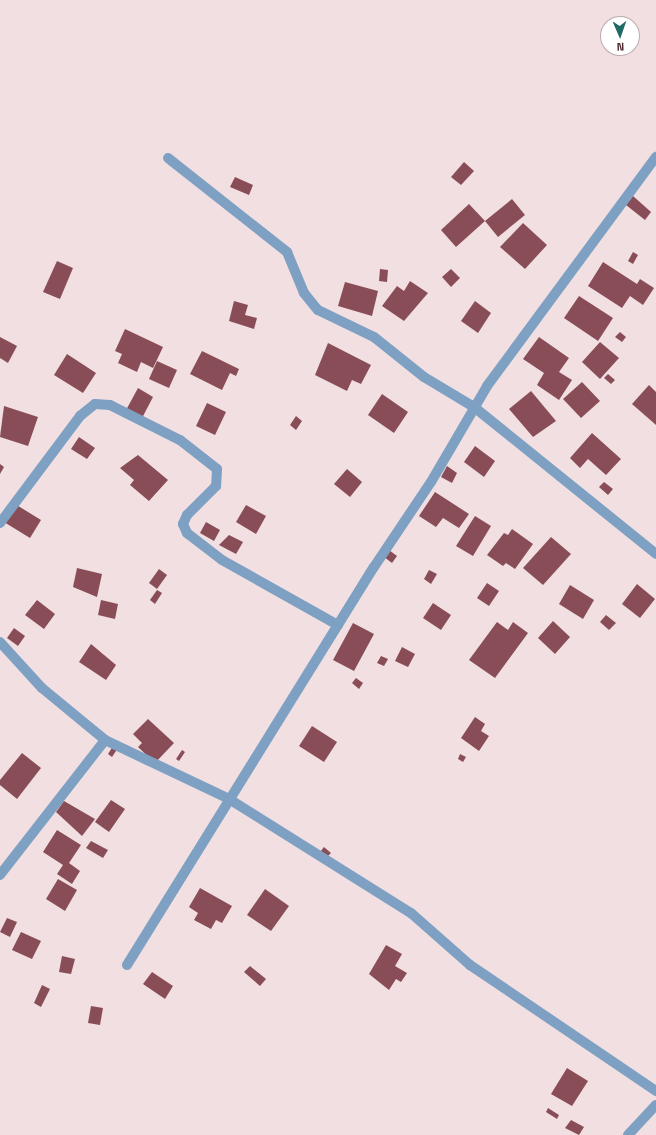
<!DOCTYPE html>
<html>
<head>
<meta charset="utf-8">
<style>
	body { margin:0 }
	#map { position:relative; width:656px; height:1135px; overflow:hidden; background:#f2dfe1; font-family:"Space Grotesk",sans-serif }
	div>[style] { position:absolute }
	.building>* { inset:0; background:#894d58 }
	.minor>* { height:10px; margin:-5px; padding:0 5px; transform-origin:5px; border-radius:5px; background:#7ea0c2 }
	span { translate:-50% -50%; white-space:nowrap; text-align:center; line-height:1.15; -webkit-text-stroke:4px #fff; paint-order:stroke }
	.north { position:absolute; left:600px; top:16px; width:40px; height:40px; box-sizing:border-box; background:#fff; border:1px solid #b9abad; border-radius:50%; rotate:178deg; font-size:11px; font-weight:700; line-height:16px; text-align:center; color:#512c33 }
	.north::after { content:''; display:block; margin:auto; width:14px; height:18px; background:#1f6a66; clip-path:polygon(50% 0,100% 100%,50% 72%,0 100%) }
</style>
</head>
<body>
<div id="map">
	<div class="building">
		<i style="clip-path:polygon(612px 18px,622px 24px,608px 24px,608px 35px,603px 32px)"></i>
		<i style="clip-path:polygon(464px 162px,474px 171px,461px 185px,451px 177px)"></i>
		<i style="clip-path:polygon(235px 177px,253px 185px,249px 195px,230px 187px)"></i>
		<i style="clip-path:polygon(633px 196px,651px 212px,645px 220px,626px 205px)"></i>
		<i style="clip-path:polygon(512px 199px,525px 215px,498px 237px,485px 221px)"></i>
		<i style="clip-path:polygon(469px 204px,485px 221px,456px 247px,441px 230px)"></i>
		<i style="clip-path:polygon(523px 223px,547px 245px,525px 269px,500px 247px)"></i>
		<i style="clip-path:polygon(633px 252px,638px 255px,633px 264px,628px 261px)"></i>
		<i style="clip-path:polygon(57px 261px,73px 268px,60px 299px,43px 292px)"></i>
		<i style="clip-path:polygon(603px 262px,637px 284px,640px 279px,654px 288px,643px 305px,630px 296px,622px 308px,588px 286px)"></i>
		<i style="clip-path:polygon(380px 269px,388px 270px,387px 282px,379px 281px)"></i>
		<i style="clip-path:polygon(451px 269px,460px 278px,451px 287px,442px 277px)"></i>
		<i style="clip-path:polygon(410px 281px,428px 293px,404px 321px,382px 306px,397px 286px,404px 291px)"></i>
		<i style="clip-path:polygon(345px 282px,378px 291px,372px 316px,338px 306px)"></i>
		<i style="clip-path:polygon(579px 296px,613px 318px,598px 341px,564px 318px)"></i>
		<i style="clip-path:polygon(234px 301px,248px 305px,245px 315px,257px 318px,254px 329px,229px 321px)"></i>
		<i style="clip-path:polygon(475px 301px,491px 313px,478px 333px,461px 321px)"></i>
		<i style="clip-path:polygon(125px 329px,163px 347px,153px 368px,141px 362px,137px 372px,118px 363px,122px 354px,115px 351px)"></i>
		<i style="clip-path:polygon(620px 332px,626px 337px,622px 342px,615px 337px)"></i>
		<i style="clip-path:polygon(0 337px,17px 346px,8px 363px,0 358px)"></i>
		<i style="clip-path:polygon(539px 337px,569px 358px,559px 372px,572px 380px,559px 400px,537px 385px,544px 373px,523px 359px)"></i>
		<i style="clip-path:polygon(600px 342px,619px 358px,600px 379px,582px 362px)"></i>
		<i style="clip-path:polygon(328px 343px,371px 365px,361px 384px,352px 380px,347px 391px,315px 375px)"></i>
		<i style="clip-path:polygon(202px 351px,239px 369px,236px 376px,230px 373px,222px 390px,190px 374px)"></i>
		<i style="clip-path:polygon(67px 354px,96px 373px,83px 393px,54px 375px)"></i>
		<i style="clip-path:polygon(157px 361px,177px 370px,169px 388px,149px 379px)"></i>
		<i style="clip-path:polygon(608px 374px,615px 380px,611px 384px,604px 378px)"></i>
		<i style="clip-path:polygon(582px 382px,600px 401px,581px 418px,563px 399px)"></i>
		<i style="clip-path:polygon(649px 385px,656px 392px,656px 425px,632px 404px)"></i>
		<i style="clip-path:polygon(138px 388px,153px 397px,141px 420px,125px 412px)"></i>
		<i style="clip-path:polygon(531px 391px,556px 421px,533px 437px,509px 409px)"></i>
		<i style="clip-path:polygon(382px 394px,408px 412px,394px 433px,368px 415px)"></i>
		<i style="clip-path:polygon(207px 403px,226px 412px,215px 435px,196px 426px)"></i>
		<i style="clip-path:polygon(4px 406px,38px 417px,28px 446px,0 437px)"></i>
		<i style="clip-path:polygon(296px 416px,302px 421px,296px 430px,290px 425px)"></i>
		<i style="clip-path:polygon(592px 433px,621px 459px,606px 475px,588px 459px,580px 468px,570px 458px)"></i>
		<i style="clip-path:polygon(79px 437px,95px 448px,87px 459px,71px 449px)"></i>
		<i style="clip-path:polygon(475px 446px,495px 461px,484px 477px,464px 462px)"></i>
		<i style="clip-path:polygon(138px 455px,168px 480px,149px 501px,130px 485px,134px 480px,120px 468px)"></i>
		<i style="clip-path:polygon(0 464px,4px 467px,0 474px)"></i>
		<i style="clip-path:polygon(447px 466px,457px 473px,452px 483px,441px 477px)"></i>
		<i style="clip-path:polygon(347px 469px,362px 482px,350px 497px,334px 484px)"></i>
		<i style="clip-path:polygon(604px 482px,613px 489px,608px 495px,599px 487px)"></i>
		<i style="clip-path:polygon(435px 492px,469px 514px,459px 528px,443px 518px,436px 527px,419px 516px)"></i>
		<i style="clip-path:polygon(15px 504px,41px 520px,30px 538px,4px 522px)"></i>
		<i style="clip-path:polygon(246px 505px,266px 516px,256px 534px,236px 522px)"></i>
		<i style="clip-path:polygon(475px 516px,491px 526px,473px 556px,456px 546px)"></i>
		<i style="clip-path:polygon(206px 522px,220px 530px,214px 541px,200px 533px)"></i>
		<i style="clip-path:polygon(512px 529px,533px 544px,515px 569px,506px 563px,503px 566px,487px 555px,504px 533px,508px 535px)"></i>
		<i style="clip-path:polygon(229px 535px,243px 542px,236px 554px,219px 545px)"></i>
		<i style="clip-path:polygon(551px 537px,571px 554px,543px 585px,523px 568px)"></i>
		<i style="clip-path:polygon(389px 550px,397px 556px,392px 563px,384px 557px)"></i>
		<i style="clip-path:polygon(77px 568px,102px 574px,97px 597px,73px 587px)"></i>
		<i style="clip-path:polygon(159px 569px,167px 575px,157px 589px,149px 583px)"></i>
		<i style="clip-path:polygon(429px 570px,437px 574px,431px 584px,424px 579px)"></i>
		<i style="clip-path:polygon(487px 583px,499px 591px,489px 606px,477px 598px)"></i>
		<i style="clip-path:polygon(637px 584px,655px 599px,640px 618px,622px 604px)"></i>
		<i style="clip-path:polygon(570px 585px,594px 600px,583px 619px,559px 604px)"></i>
		<i style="clip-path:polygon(157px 590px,162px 593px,155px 604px,150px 600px)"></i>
		<i style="clip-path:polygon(37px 600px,55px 614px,44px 629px,25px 615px)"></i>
		<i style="clip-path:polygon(101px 600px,118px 604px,115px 619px,98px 615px)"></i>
		<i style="clip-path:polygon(433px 603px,451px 615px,441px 630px,423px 618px)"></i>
		<i style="clip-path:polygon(606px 615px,616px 623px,609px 630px,600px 622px)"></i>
		<i style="clip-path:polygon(553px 621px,570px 637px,555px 654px,538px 638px)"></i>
		<i style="clip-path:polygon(497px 622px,508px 630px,513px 622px,528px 633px,495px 678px,469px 660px)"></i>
		<i style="clip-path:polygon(353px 623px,374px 634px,354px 671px,333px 660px)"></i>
		<i style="clip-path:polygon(14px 628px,25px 636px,18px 646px,7px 638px)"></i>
		<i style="clip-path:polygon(91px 644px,116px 665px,106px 680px,79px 662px)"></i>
		<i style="clip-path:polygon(402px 647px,415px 654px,408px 667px,395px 661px)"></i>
		<i style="clip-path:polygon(381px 656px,388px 659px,384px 666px,377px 663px)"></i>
		<i style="clip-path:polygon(356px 678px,363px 683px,359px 689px,352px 683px)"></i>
		<i style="clip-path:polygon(475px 717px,485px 724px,481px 731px,489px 736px,479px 751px,461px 738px)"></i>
		<i style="clip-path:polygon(148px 719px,174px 743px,155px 763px,138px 747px,142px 743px,133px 734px)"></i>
		<i style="clip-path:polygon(312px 726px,337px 742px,324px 762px,299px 746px)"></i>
		<i style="clip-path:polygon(113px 746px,118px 748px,112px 757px,108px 754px)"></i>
		<i style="clip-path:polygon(182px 750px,185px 752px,179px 761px,176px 759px)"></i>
		<i style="clip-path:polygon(22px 753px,41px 768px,17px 799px,0 785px,0 780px)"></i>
		<i style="clip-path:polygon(460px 754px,466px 757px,463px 762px,458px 759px)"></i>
		<i style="clip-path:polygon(111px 800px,125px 809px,109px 832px,95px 822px)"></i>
		<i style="clip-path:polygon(64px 801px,95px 819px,82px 836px,56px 812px)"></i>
		<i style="clip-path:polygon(57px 830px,81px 845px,69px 863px,80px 871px,72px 884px,57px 874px,63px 865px,43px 852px)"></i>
		<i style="clip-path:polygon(91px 841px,108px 850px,103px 858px,86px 848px)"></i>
		<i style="clip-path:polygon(324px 847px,331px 853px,326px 858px,320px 852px)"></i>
		<i style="clip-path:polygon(58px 879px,77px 890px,65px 911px,46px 899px)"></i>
		<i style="clip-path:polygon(200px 888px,232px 906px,222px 923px,216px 920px,211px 929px,194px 920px,198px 913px,189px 907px)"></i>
		<i style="clip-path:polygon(265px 889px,289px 906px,271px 931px,247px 915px)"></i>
		<i style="clip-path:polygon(7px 918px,17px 922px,10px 937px,0 932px)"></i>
		<i style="clip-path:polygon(21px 932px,41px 941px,32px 959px,12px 950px)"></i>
		<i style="clip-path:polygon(386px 945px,402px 954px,395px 966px,407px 973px,401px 982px,396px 979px,389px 990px,369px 974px)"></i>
		<i style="clip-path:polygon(62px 956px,75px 959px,71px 974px,59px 972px)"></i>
		<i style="clip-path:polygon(250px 966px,266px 979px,260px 986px,244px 972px)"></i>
		<i style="clip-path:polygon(152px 972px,173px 986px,165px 999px,143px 984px)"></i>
		<i style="clip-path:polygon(42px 985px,50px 989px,41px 1007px,34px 1003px)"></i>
		<i style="clip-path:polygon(91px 1006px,103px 1008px,100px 1025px,88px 1023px)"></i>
		<i style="clip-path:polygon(567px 1068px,588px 1081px,572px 1106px,551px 1094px)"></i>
		<i style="clip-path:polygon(548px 1108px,559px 1115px,557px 1119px,546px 1112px)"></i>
		<i style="clip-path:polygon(571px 1120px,584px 1127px,579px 1135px,565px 1128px)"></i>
	</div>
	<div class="minor">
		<i style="left:168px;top:158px;width:152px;rotate:38.3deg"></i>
		<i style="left:287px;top:252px;width:44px;rotate:67.5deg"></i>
		<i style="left:304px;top:293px;width:22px;rotate:51deg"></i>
		<i style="left:318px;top:310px;width:62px;rotate:25.7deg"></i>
		<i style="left:374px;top:337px;width:64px;rotate:38.7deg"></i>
		<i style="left:424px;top:377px;width:58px;rotate:31deg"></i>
		<i style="left:474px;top:407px;width:234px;rotate:38.9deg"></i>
		<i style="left:0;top:523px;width:134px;rotate:-53.2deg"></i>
		<i style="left:80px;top:416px;width:19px;rotate:-39deg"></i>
		<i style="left:95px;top:404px;width:15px;rotate:4deg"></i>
		<i style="left:110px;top:405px;width:78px;rotate:26.6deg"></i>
		<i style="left:180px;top:440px;width:47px;rotate:38.1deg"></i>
		<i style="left:217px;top:469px;width:17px;rotate:93deg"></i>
		<i style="left:216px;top:486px;width:41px;rotate:135deg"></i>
		<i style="left:187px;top:515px;width:10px;rotate:114deg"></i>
		<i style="left:183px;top:524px;width:10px;rotate:66deg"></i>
		<i style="left:187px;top:533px;width:44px;rotate:37.6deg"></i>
		<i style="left:222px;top:560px;width:133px;rotate:29.3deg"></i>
		<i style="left:0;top:642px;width:62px;rotate:47.6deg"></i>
		<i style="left:42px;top:688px;width:82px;rotate:39.5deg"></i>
		<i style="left:105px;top:740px;width:137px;rotate:25.4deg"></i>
		<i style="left:229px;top:799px;width:215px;rotate:32.1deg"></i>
		<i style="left:411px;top:913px;width:79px;rotate:41.4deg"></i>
		<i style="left:470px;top:965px;width:225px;rotate:34.1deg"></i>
		<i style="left:0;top:875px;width:171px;rotate:-52.1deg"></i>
		<i style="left:127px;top:965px;width:468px;rotate:-58.2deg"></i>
		<i style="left:374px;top:567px;width:102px;rotate:-56.2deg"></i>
		<i style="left:431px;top:482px;width:111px;rotate:-59.7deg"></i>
		<i style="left:487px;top:386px;width:285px;rotate:-53.6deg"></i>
		<i style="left:628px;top:1135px;width:41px;rotate:-47deg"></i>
	</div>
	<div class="north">N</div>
</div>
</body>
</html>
